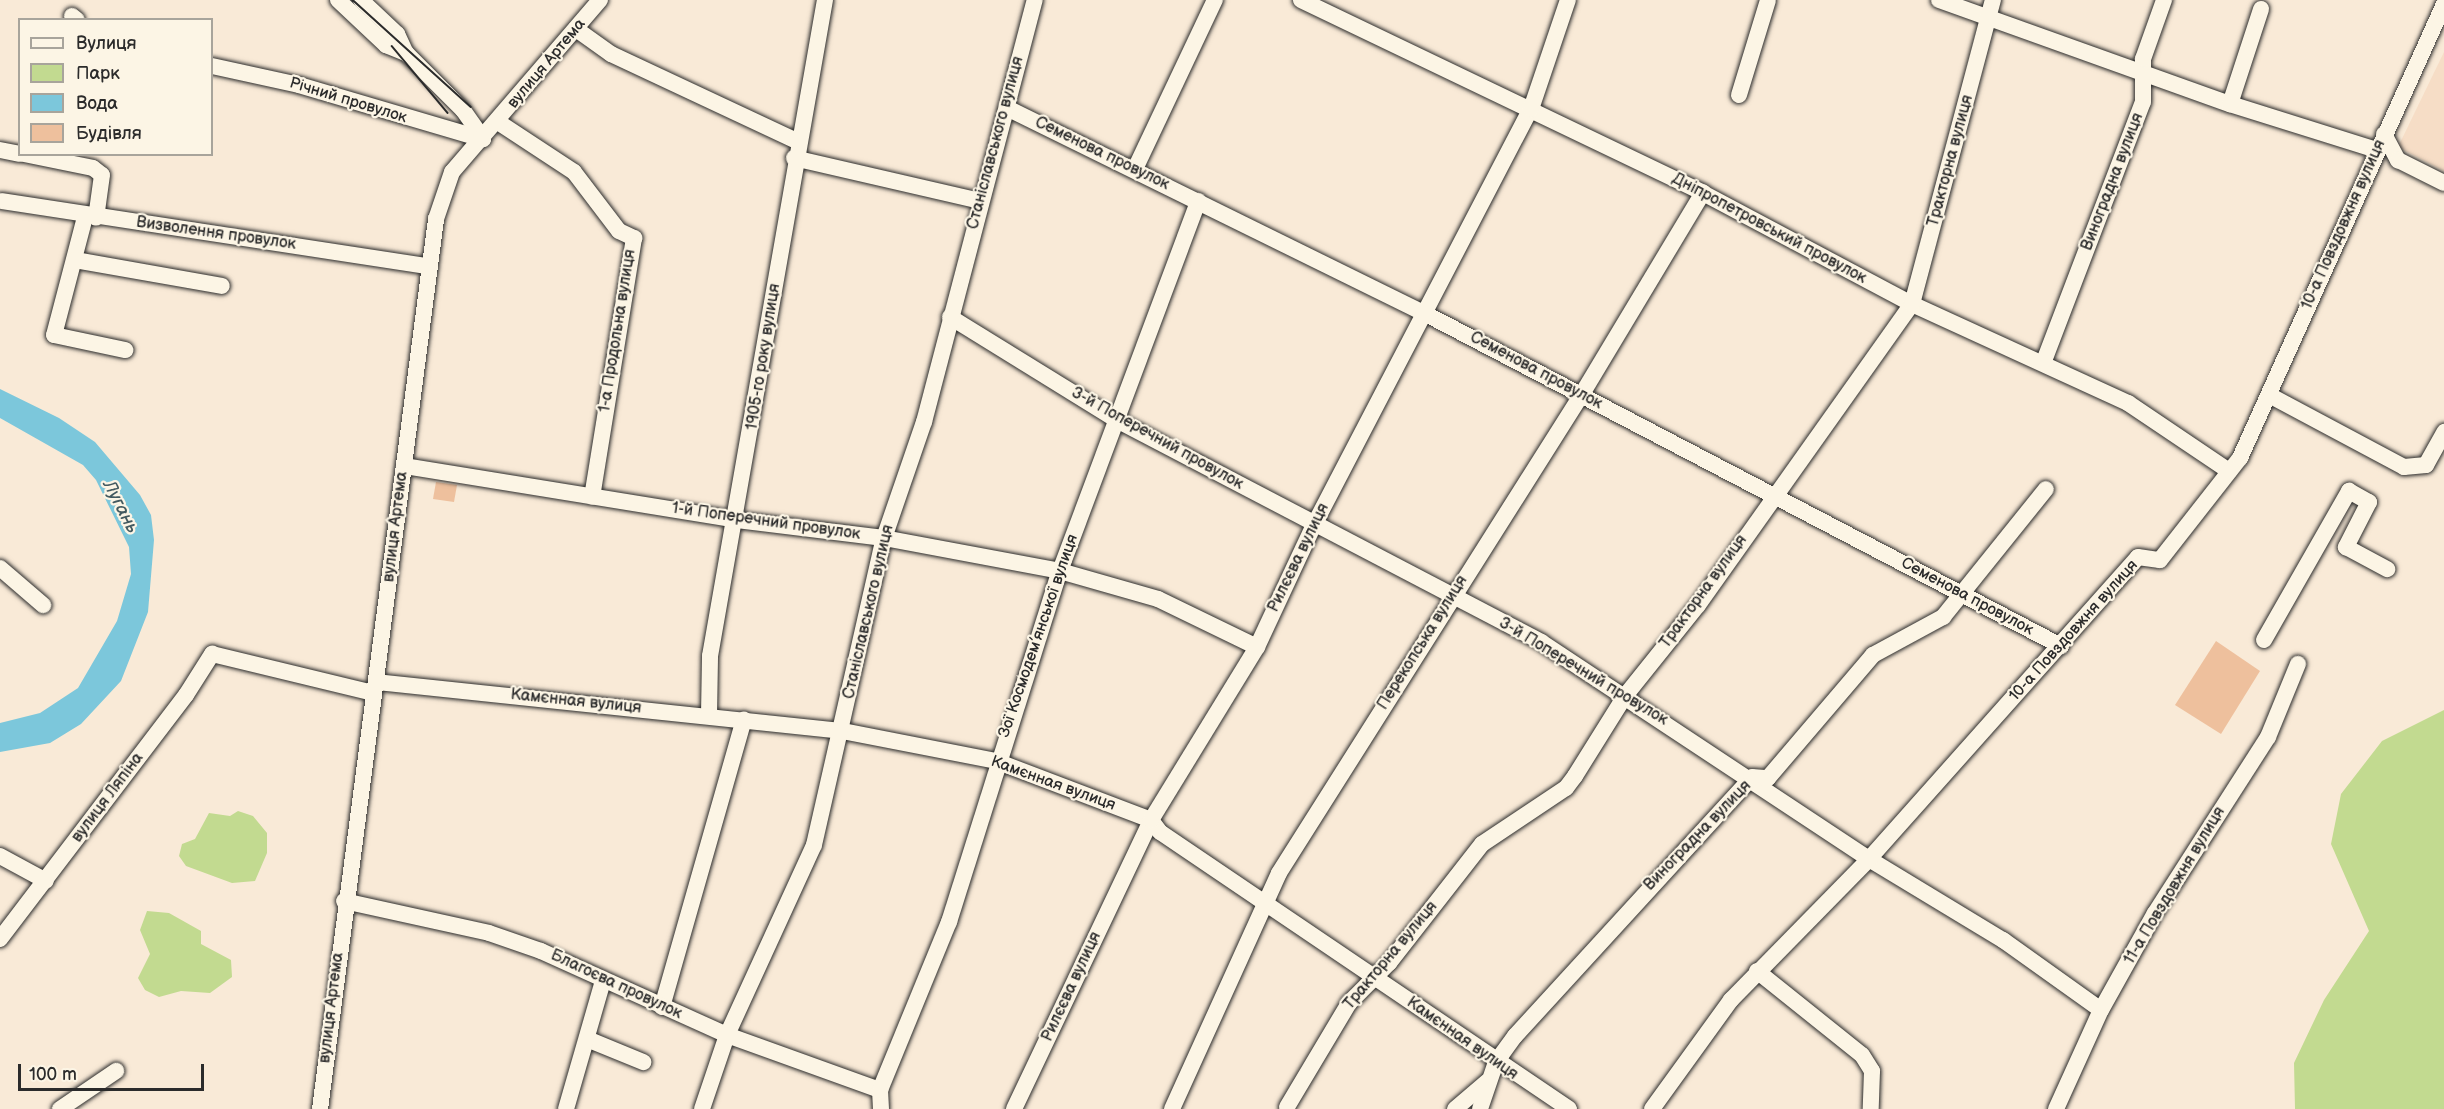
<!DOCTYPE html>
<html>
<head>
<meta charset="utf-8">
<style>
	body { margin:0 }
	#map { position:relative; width:2444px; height:1109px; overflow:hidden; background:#f9ead7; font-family:"Balsamiq Sans",sans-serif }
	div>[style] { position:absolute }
	.built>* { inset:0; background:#f6ddc6 }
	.green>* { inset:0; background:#c2da90 }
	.water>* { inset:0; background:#7cc7db }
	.building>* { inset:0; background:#eec09d }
	.roads { filter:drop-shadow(0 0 2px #2b2b2b) drop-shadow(0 0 2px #2b2b2b) }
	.minor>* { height:16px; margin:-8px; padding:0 8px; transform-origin:8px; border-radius:8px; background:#fcf5e5 }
	.tram>* { height:1.5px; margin:-0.75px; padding:0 0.75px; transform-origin:0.75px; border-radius:0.75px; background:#2b2b2b }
	span { translate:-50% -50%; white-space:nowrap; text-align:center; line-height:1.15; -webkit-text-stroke:4.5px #fcf5e5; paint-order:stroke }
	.street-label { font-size:16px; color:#2b2b2b }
	.water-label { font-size:18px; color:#435a60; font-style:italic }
	.legend { position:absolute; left:18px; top:18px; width:195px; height:138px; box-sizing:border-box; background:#fcf5e5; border:2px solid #a8a49b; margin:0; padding:8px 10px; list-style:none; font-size:18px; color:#2b2b2b }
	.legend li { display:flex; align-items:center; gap:12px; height:30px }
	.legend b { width:30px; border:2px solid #a8a49b }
	.scale { position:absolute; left:18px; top:1064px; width:186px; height:27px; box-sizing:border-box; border:3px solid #2b2b2b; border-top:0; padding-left:8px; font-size:18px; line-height:21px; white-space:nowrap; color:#2b2b2b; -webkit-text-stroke:4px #fcf5e5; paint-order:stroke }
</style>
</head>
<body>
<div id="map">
	<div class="built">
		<i style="clip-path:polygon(2444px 52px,2444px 171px,2398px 147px)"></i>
	</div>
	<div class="green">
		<i style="clip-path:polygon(2444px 710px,2444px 1109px,2295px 1109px,2294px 1063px,2324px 1000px,2369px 931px,2331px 844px,2341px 794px,2382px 741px)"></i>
		<i style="clip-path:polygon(238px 811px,253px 816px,267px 833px,267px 853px,255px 881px,232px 883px,186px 866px,179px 856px,182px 844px,195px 839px,209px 813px,230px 816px)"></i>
		<i style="clip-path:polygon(147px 911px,169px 913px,201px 931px,201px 944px,231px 960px,232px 977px,210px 993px,181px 991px,159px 997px,145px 990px,138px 978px,150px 954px,140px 930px)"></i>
	</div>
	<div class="water">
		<i style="clip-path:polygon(0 389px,59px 418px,95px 442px,140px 495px,151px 515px,154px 540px,148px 612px,121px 681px,81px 724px,50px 743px,0 752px,0 723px,40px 713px,78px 688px,117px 621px,131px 574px,129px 547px,96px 480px,83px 465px,0 418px)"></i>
	</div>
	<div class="building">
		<i style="clip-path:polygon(436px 482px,457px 485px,454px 502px,433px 499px)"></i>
		<i style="clip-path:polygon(2216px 641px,2260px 671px,2221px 734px,2175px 705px)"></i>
	</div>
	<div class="roads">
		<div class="minor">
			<i style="left:338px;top:0;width:66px;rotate:43.2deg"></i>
			<i style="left:386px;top:45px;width:22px;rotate:22deg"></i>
			<i style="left:361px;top:0;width:50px;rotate:43.4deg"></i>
			<i style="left:397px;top:34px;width:21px;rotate:65deg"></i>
			<i style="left:406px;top:53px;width:81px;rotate:45deg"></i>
			<i style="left:463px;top:110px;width:35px;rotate:55deg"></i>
			<i style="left:1301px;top:0;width:446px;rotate:25.6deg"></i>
			<i style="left:1703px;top:193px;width:237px;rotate:28deg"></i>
			<i style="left:1912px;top:304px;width:238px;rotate:24.6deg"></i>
			<i style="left:2128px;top:403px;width:122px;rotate:34deg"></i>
			<i style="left:1939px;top:0;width:309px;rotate:19.7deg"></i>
			<i style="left:2230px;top:104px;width:154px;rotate:17.4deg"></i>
			<i style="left:72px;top:16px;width:6px;rotate:39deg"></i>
			<i style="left:576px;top:29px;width:43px;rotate:35.5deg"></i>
			<i style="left:611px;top:54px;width:205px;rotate:25.1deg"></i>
			<i style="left:212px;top:66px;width:89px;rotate:12.3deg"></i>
			<i style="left:299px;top:85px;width:192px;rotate:16.4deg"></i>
			<i style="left:1739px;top:95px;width:99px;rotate:-73deg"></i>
			<i style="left:2230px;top:104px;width:100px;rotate:-71.9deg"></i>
			<i style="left:1007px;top:108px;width:465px;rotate:26.2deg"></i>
			<i style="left:1424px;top:313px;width:719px;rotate:27.6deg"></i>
			<i style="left:498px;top:122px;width:91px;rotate:33.3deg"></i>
			<i style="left:574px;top:172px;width:74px;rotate:52.7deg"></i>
			<i style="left:619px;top:231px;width:17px;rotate:25deg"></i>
			<i style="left:634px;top:238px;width:262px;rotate:99.2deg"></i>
			<i style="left:2384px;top:134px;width:30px;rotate:62deg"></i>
			<i style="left:2398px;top:160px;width:51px;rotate:26.6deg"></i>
			<i style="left:0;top:150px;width:20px;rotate:11deg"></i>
			<i style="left:24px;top:154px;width:70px;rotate:11.5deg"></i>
			<i style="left:93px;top:168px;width:11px;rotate:38deg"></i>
			<i style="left:102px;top:175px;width:43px;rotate:97.9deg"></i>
			<i style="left:794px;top:158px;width:191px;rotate:13deg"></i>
			<i style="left:1135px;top:169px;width:187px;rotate:-64.7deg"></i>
			<i style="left:2px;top:201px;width:432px;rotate:8.7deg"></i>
			<i style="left:85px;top:217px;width:122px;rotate:104.7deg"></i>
			<i style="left:54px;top:335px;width:73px;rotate:11.9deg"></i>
			<i style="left:75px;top:260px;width:149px;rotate:10deg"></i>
			<i style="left:950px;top:317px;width:194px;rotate:31.7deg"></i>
			<i style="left:1115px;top:419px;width:481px;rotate:27.6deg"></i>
			<i style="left:1541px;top:642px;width:393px;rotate:33.5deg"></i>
			<i style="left:1869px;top:859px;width:157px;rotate:31.2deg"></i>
			<i style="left:2003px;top:940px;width:120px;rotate:35.5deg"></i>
			<i style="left:2044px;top:361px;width:277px;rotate:-69.1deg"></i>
			<i style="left:2143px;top:102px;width:43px;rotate:-90deg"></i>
			<i style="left:2143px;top:59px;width:63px;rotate:-70.4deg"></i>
			<i style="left:2269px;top:395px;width:153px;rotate:28.1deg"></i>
			<i style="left:2404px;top:467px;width:22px;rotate:-5deg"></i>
			<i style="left:2426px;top:465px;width:38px;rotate:-61deg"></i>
			<i style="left:404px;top:466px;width:337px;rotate:9.2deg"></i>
			<i style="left:737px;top:520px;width:148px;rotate:7deg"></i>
			<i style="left:884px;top:538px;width:179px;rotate:10.6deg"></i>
			<i style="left:1060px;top:571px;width:102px;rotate:15.9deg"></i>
			<i style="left:1158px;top:599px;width:110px;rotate:25.9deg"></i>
			<i style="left:0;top:568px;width:57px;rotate:40.7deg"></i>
			<i style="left:2264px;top:640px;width:172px;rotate:-60.3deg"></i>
			<i style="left:2349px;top:491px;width:23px;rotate:29deg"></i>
			<i style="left:2369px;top:502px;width:51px;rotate:117.1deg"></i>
			<i style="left:2346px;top:547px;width:47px;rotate:28.2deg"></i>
			<i style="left:376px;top:682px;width:469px;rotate:6deg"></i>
			<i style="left:842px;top:731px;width:157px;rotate:11deg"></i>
			<i style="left:996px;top:761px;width:166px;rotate:20.8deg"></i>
			<i style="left:1151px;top:820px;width:15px;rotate:53deg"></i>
			<i style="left:1160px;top:832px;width:494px;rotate:34.1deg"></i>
			<i style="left:709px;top:715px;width:59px;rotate:-89deg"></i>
			<i style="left:710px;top:656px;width:666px;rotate:-80.06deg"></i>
			<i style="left:1752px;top:777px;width:16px;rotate:4deg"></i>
			<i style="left:1768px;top:778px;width:162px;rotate:-49.5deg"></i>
			<i style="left:1873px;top:655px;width:80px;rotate:-28.5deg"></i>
			<i style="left:1943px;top:617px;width:164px;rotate:-51.2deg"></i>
			<i style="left:0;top:856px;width:52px;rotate:28.5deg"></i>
			<i style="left:344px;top:901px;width:148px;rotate:12.4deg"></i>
			<i style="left:489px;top:933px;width:55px;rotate:19.1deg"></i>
			<i style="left:541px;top:951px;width:204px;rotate:24.3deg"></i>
			<i style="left:727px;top:1035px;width:163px;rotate:19.8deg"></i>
			<i style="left:0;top:939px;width:307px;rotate:-52.7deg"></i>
			<i style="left:186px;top:695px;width:49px;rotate:-57.6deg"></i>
			<i style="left:212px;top:654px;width:166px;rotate:13.6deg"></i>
			<i style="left:1757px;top:971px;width:134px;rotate:38.7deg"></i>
			<i style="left:1862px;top:1055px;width:19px;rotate:58deg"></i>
			<i style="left:1872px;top:1071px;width:38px;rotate:92deg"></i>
			<i style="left:662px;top:1007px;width:299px;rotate:-74.1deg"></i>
			<i style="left:587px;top:1039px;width:61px;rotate:22.3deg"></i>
			<i style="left:1287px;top:1107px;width:121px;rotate:-59.2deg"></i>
			<i style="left:1349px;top:1003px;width:57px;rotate:-45deg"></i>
			<i style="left:1389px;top:963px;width:151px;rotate:-52deg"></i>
			<i style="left:1482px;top:844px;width:101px;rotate:-33.7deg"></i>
			<i style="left:1566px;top:788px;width:15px;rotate:-53deg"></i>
			<i style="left:1575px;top:776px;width:94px;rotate:-58deg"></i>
			<i style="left:1625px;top:696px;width:117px;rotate:-51.3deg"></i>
			<i style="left:1698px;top:605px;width:369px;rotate:-54.6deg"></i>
			<i style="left:1912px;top:304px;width:315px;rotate:-75.1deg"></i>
			<i style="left:60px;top:1109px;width:68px;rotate:-34.2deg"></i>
			<i style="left:320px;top:1109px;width:898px;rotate:-82.57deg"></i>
			<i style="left:436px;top:219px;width:50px;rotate:-71.2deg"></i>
			<i style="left:452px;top:172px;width:227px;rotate:-49.3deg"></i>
			<i style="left:566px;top:1109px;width:133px;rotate:-73.9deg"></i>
			<i style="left:702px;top:1109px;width:78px;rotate:-71.3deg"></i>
			<i style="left:727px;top:1035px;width:209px;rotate:-65.4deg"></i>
			<i style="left:814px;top:845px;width:315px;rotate:-77.2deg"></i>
			<i style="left:884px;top:538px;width:123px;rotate:-71deg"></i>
			<i style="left:924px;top:422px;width:436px;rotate:-75.3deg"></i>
			<i style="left:881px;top:1109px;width:19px;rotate:-93deg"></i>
			<i style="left:880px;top:1090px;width:182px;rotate:-67.7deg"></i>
			<i style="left:949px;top:922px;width:368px;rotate:-72.5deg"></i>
			<i style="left:1060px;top:571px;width:395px;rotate:-69.5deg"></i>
			<i style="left:1014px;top:1109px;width:320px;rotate:-64.6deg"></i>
			<i style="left:1151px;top:820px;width:203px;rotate:-58.5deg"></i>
			<i style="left:1257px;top:647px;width:135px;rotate:-65deg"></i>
			<i style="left:1314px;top:525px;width:469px;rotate:-62.5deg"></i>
			<i style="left:1531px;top:109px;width:115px;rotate:-71.3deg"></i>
			<i style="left:1172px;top:1109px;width:259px;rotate:-65.6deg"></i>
			<i style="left:1279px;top:873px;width:567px;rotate:-57.68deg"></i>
			<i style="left:1582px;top:394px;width:235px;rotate:-59deg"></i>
			<i style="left:1455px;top:1109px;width:43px;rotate:-40.3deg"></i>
			<i style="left:1480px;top:1109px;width:50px;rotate:-71.2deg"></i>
			<i style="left:1496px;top:1062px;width:32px;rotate:-54deg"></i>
			<i style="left:1515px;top:1036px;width:351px;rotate:-47.5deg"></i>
			<i style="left:1652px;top:1109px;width:135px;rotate:-54.1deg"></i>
			<i style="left:1731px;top:1000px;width:197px;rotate:-45.6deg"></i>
			<i style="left:1869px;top:859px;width:404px;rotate:-48.3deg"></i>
			<i style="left:2138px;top:557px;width:22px;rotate:8deg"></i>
			<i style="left:2160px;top:560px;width:130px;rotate:-51.9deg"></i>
			<i style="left:2240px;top:458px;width:498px;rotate:-65.8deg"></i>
			<i style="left:2056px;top:1109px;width:109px;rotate:-65.6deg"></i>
			<i style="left:2101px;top:1010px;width:111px;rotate:-60.9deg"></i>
			<i style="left:2155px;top:913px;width:209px;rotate:-57.3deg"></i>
			<i style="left:2268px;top:737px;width:79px;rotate:-67.7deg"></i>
		</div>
	</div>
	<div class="tram">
		<i style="left:353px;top:0;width:159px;rotate:42.2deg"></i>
		<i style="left:392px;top:46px;width:87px;rotate:50.1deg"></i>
	</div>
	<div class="street-label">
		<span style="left:547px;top:64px;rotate:-50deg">вулиця Артема</span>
		<span style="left:348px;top:101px;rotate:17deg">Річний провулок</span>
		<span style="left:996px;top:143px;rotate:-75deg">Станіславського вулиця</span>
		<span style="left:1102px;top:154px;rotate:26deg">Семенова провулок</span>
		<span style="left:1951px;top:161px;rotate:-75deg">Тракторна вулиця</span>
		<span style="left:2113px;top:182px;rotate:-69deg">Виноградна вулиця</span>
		<span style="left:2344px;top:225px;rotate:-66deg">10-а Повздовжня вулиця</span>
		<span style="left:1769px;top:229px;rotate:28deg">Дніпропетровський провулок</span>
		<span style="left:216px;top:234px;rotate:8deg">Визволення провулок</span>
		<span style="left:618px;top:331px;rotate:-81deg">1-а Продольна вулиця</span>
		<span style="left:764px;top:357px;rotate:-81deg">1905-го року вулиця</span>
		<span style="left:1536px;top:371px;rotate:28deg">Семенова провулок</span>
		<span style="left:1157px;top:439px;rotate:29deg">3-й Поперечний провулок</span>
		<span style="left:766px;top:522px;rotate:8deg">1-й Поперечний провулок</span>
		<span style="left:396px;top:527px;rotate:-83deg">вулиця Артема</span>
		<span style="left:1299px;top:558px;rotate:-64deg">Рилєєва вулиця</span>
		<span style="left:1704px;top:592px;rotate:-54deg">Тракторна вулиця</span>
		<span style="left:1967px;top:597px;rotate:28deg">Семенова провулок</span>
		<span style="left:869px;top:612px;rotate:-77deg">Станіславського вулиця</span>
		<span style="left:2074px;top:631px;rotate:-48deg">10-а Повздовжня вулиця</span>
		<span style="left:1039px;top:636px;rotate:-71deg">Зої Космодем’янської вулиця</span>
		<span style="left:1423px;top:643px;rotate:-58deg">Перекопська вулиця</span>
		<span style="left:1583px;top:672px;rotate:31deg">3-й Поперечний провулок</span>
		<span style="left:576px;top:702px;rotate:6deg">Камєнная вулиця</span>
		<span style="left:1053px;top:784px;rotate:20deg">Камєнная вулиця</span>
		<span style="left:108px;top:798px;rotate:-53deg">вулиця Ляпіна</span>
		<span style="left:1698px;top:836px;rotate:-46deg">Виноградна вулиця</span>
		<span style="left:2175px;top:886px;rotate:-59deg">11-а Повздовжня вулиця</span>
		<span style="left:1391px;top:956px;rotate:-50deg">Тракторна вулиця</span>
		<span style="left:616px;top:985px;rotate:25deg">Благоєва провулок</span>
		<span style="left:1072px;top:987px;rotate:-65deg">Рилєєва вулиця</span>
		<span style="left:332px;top:1008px;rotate:-83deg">вулиця Артема</span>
		<span style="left:1462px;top:1039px;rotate:35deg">Камєнная вулиця</span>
	</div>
	<div class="water-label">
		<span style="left:120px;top:507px;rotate:63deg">Лугань</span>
	</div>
	<ul class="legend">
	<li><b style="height:8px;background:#fcf5e5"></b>Вулиця</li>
	<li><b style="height:16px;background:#c2da90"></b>Парк</li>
	<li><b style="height:16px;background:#7cc7db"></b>Вода</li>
	<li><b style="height:16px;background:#eec09d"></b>Будівля</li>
	</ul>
	<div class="scale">100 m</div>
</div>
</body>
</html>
